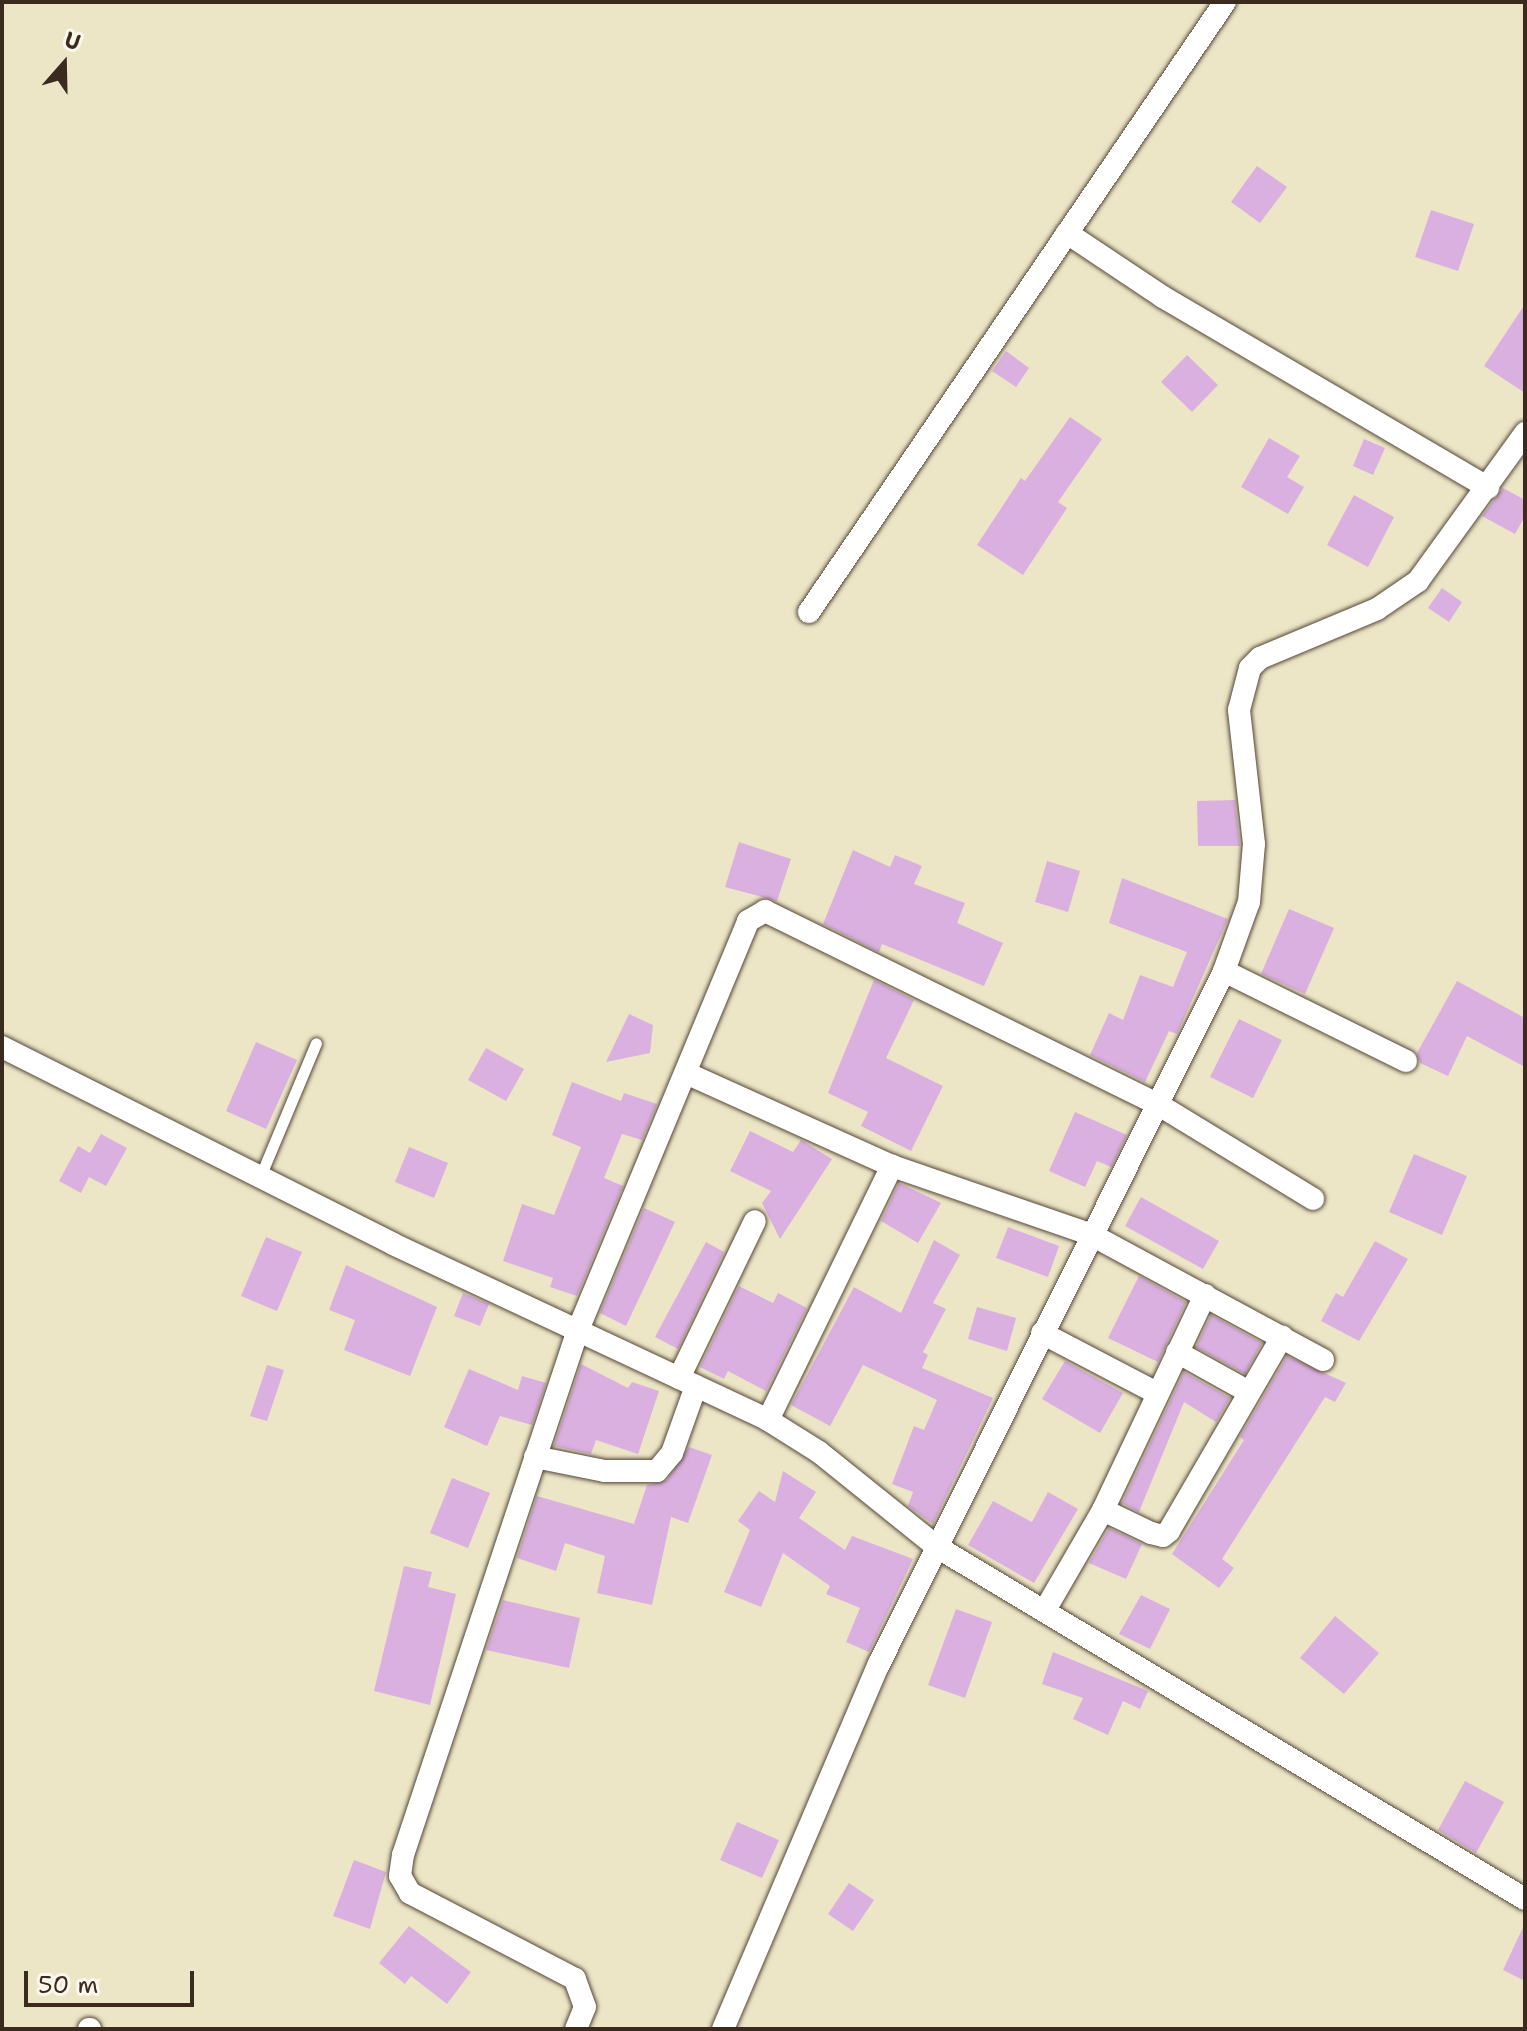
<!DOCTYPE html>
<html>
<head>
<meta charset="utf-8">
<style>
	body { margin:0 }
	#map { position:relative; width:1527px; height:2031px; overflow:hidden; background:#ece6c7; font-family:"Shantell Sans",sans-serif }
	div>[style] { position:absolute }
	.building>* { inset:0; background:#dab0e0 }
	.roads { filter:drop-shadow(0 0 2px #564637) drop-shadow(0 0 2px #564637) }
	.service>* { height:11px; margin:-5.5px; padding:0 5.5px; transform-origin:5.5px; border-radius:5.5px; background:#fff }
	.minor>* { height:22px; margin:-11px; padding:0 11px; transform-origin:11px; border-radius:11px; background:#fff }
	span { translate:-50% -50%; white-space:nowrap; text-align:center; line-height:1.15; -webkit-text-stroke:6px #fbf7ec; paint-order:stroke }
	.frame { position:absolute; inset:0; border:4px solid #3b2a1e; pointer-events:none }
	.north { position:absolute; left:24px; top:24px; width:80px; height:80px; -webkit-text-stroke:6px #fbf7ec; paint-order:stroke; rotate:20deg; font-size:22px; font-weight:700; line-height:32px; text-align:center; color:#3b2a1e }
	.north::after { content:''; display:block; margin:auto; width:28px; height:36px; background:#3b2a1e; clip-path:polygon(50% 0,100% 100%,50% 72%,0 100%) }
	.scale { position:absolute; left:24px; top:1971px; width:170px; height:36px; box-sizing:border-box; border:4px solid #3b2a1e; border-top:0; padding-left:10px; font-size:24px; line-height:28px; white-space:nowrap; color:#3b2a1e; -webkit-text-stroke:6px #fbf7ec; paint-order:stroke }
</style>
</head>
<body>
<div id="map">
	<div class="building">
		<i style="clip-path:polygon(1257px 166px,1287px 187px,1260px 223px,1231px 202px)"></i>
		<i style="clip-path:polygon(1431px 210px,1474px 224px,1458px 271px,1415px 257px)"></i>
		<i style="clip-path:polygon(1525px 304px,1525px 393px,1484px 366px)"></i>
		<i style="clip-path:polygon(1006px 351px,1029px 368px,1016px 387px,992px 371px)"></i>
		<i style="clip-path:polygon(1187px 355px,1218px 385px,1192px 412px,1161px 382px)"></i>
		<i style="clip-path:polygon(1070px 417px,1102px 439px,1058px 502px,1067px 508px,1023px 575px,977px 545px,1021px 478px,1025px 481px)"></i>
		<i style="clip-path:polygon(1269px 438px,1300px 456px,1287px 477px,1304px 487px,1288px 514px,1241px 487px)"></i>
		<i style="clip-path:polygon(1364px 439px,1385px 448px,1373px 475px,1353px 466px)"></i>
		<i style="clip-path:polygon(1503px 488px,1525px 500px,1525px 516px,1515px 534px,1482px 516px)"></i>
		<i style="clip-path:polygon(1354px 495px,1394px 517px,1368px 567px,1327px 545px)"></i>
		<i style="clip-path:polygon(1442px 588px,1462px 602px,1449px 622px,1428px 608px)"></i>
		<i style="clip-path:polygon(1235px 800px,1240px 846px,1198px 846px,1197px 801px)"></i>
		<i style="clip-path:polygon(739px 842px,791px 859px,777px 901px,725px 887px)"></i>
		<i style="clip-path:polygon(853px 850px,890px 867px,895px 855px,922px 866px,914px 884px,965px 903px,957px 923px,1003px 943px,984px 986px,882px 944px,879px 952px,823px 924px)"></i>
		<i style="clip-path:polygon(1047px 861px,1080px 871px,1068px 912px,1035px 902px)"></i>
		<i style="clip-path:polygon(1122px 878px,1228px 919px,1177px 1034px,1169px 1031px,1145px 1082px,1090px 1055px,1109px 1013px,1123px 1020px,1140px 975px,1173px 987px,1187px 952px,1109px 923px)"></i>
		<i style="clip-path:polygon(1289px 909px,1334px 928px,1305px 994px,1261px 974px)"></i>
		<i style="clip-path:polygon(874px 980px,914px 1000px,886px 1058px,943px 1086px,911px 1151px,861px 1126px,868px 1112px,828px 1093px)"></i>
		<i style="clip-path:polygon(1457px 981px,1525px 1018px,1525px 1067px,1467px 1036px,1448px 1076px,1420px 1063px,1417px 1053px)"></i>
		<i style="clip-path:polygon(629px 1014px,653px 1025px,650px 1053px,606px 1062px)"></i>
		<i style="clip-path:polygon(1239px 1019px,1282px 1040px,1253px 1098px,1210px 1077px)"></i>
		<i style="clip-path:polygon(256px 1042px,297px 1060px,266px 1129px,226px 1111px)"></i>
		<i style="clip-path:polygon(486px 1048px,524px 1069px,506px 1101px,468px 1080px)"></i>
		<i style="clip-path:polygon(572px 1082px,621px 1101px,624px 1093px,657px 1104px,642px 1140px,622px 1134px,604px 1178px,623px 1186px,577px 1296px,550px 1287px,553px 1278px,503px 1261px,522px 1204px,554px 1215px,581px 1147px,552px 1135px)"></i>
		<i style="clip-path:polygon(1075px 1112px,1127px 1135px,1111px 1167px,1097px 1161px,1085px 1187px,1049px 1171px)"></i>
		<i style="clip-path:polygon(750px 1131px,793px 1152px,801px 1140px,832px 1159px,780px 1239px,762px 1203px,771px 1191px,730px 1171px)"></i>
		<i style="clip-path:polygon(101px 1134px,127px 1148px,106px 1186px,89px 1177px,81px 1193px,59px 1181px,78px 1146px,90px 1153px)"></i>
		<i style="clip-path:polygon(409px 1147px,448px 1163px,434px 1198px,395px 1182px)"></i>
		<i style="clip-path:polygon(1414px 1154px,1467px 1176px,1442px 1235px,1389px 1212px)"></i>
		<i style="clip-path:polygon(899px 1183px,941px 1203px,918px 1243px,881px 1221px)"></i>
		<i style="clip-path:polygon(1141px 1197px,1219px 1241px,1203px 1269px,1125px 1226px)"></i>
		<i style="clip-path:polygon(644px 1208px,675px 1222px,626px 1326px,600px 1313px)"></i>
		<i style="clip-path:polygon(1008px 1227px,1059px 1246px,1048px 1277px,996px 1258px)"></i>
		<i style="clip-path:polygon(266px 1237px,302px 1252px,277px 1311px,241px 1296px)"></i>
		<i style="clip-path:polygon(934px 1240px,960px 1255px,933px 1303px,946px 1309px,923px 1352px,928px 1355px,922px 1368px,993px 1398px,933px 1524px,908px 1506px,913px 1492px,892px 1484px,914px 1426px,924px 1430px,937px 1400px,863px 1365px,830px 1426px,791px 1405px,854px 1287px,901px 1313px)"></i>
		<i style="clip-path:polygon(1375px 1241px,1408px 1259px,1359px 1341px,1321px 1321px,1336px 1293px,1343px 1297px)"></i>
		<i style="clip-path:polygon(706px 1242px,724px 1252px,678px 1349px,655px 1337px)"></i>
		<i style="clip-path:polygon(346px 1265px,437px 1307px,410px 1376px,344px 1350px,355px 1320px,329px 1310px)"></i>
		<i style="clip-path:polygon(1139px 1276px,1186px 1302px,1158px 1362px,1108px 1338px)"></i>
		<i style="clip-path:polygon(739px 1286px,773px 1303px,778px 1293px,807px 1308px,766px 1391px,728px 1371px,724px 1379px,700px 1367px)"></i>
		<i style="clip-path:polygon(463px 1293px,489px 1304px,480px 1326px,454px 1316px)"></i>
		<i style="clip-path:polygon(977px 1307px,1016px 1318px,1007px 1351px,968px 1339px)"></i>
		<i style="clip-path:polygon(1211px 1315px,1262px 1343px,1245px 1374px,1196px 1347px)"></i>
		<i style="clip-path:polygon(1287px 1356px,1346px 1383px,1335px 1402px,1325px 1397px,1222px 1559px,1234px 1568px,1219px 1588px,1172px 1554px,1244px 1440px,1240px 1437px)"></i>
		<i style="clip-path:polygon(1065px 1361px,1123px 1393px,1100px 1433px,1042px 1399px)"></i>
		<i style="clip-path:polygon(581px 1364px,628px 1388px,632px 1382px,659px 1391px,638px 1454px,596px 1440px,591px 1454px,554px 1446px)"></i>
		<i style="clip-path:polygon(267px 1365px,284px 1370px,267px 1421px,250px 1416px)"></i>
		<i style="clip-path:polygon(469px 1369px,518px 1390px,522px 1376px,546px 1383px,532px 1425px,500px 1416px,487px 1446px,444px 1427px)"></i>
		<i style="clip-path:polygon(1184px 1372px,1230px 1398px,1216px 1422px,1184px 1402px,1139px 1512px,1122px 1503px)"></i>
		<i style="clip-path:polygon(689px 1447px,712px 1455px,688px 1523px,671px 1517px,652px 1605px,597px 1593px,605px 1556px,565px 1543px,556px 1571px,517px 1558px,537px 1496px,634px 1524px,647px 1485px,667px 1480px)"></i>
		<i style="clip-path:polygon(783px 1471px,816px 1492px,799px 1518px,845px 1550px,852px 1536px,913px 1559px,869px 1652px,846px 1642px,860px 1608px,826px 1594px,830px 1586px,783px 1553px,761px 1607px,724px 1592px,750px 1530px,738px 1521px,759px 1491px,775px 1502px)"></i>
		<i style="clip-path:polygon(452px 1478px,490px 1493px,468px 1548px,430px 1533px)"></i>
		<i style="clip-path:polygon(1048px 1492px,1078px 1509px,1034px 1583px,968px 1545px,993px 1501px,1032px 1522px)"></i>
		<i style="clip-path:polygon(1109px 1528px,1142px 1544px,1126px 1579px,1089px 1563px)"></i>
		<i style="clip-path:polygon(404px 1566px,432px 1572px,428px 1587px,456px 1594px,430px 1705px,374px 1691px)"></i>
		<i style="clip-path:polygon(1141px 1595px,1170px 1609px,1150px 1649px,1119px 1634px)"></i>
		<i style="clip-path:polygon(503px 1600px,580px 1618px,569px 1668px,486px 1650px)"></i>
		<i style="clip-path:polygon(956px 1609px,992px 1622px,965px 1698px,928px 1685px)"></i>
		<i style="clip-path:polygon(1335px 1616px,1379px 1653px,1344px 1694px,1300px 1658px)"></i>
		<i style="clip-path:polygon(1053px 1652px,1148px 1691px,1140px 1709px,1123px 1701px,1108px 1735px,1073px 1719px,1083px 1698px,1042px 1684px)"></i>
		<i style="clip-path:polygon(1465px 1781px,1504px 1802px,1476px 1853px,1438px 1830px)"></i>
		<i style="clip-path:polygon(737px 1822px,779px 1840px,762px 1878px,720px 1860px)"></i>
		<i style="clip-path:polygon(354px 1860px,386px 1872px,370px 1929px,333px 1916px)"></i>
		<i style="clip-path:polygon(849px 1883px,874px 1900px,853px 1931px,828px 1914px)"></i>
		<i style="clip-path:polygon(1525px 1923px,1525px 1981px,1503px 1970px)"></i>
		<i style="clip-path:polygon(409px 1926px,471px 1972px,447px 2004px,411px 1976px,405px 1984px,379px 1963px)"></i>
	</div>
	<div class="roads">
		<div class="service">
			<i style="left:260px;top:1177px;width:145px;rotate:-67.3deg"></i>
		</div>
		<div class="minor">
			<i style="left:1067px;top:233px;width:115px;rotate:33.7deg"></i>
			<i style="left:1163px;top:297px;width:377px;rotate:30.4deg"></i>
			<i style="left:809px;top:612px;width:738px;rotate:-55.71deg"></i>
			<i style="left:1224px;top:971px;width:203px;rotate:26.3deg"></i>
			<i style="left:2px;top:1047px;width:438px;rotate:26.7deg"></i>
			<i style="left:393px;top:1244px;width:414px;rotate:25.1deg"></i>
			<i style="left:768px;top:1420px;width:60px;rotate:32.1deg"></i>
			<i style="left:819px;top:1452px;width:151px;rotate:38.8deg"></i>
			<i style="left:937px;top:1547px;width:685px;rotate:30.91deg"></i>
			<i style="left:686px;top:1073px;width:226px;rotate:24.3deg"></i>
			<i style="left:892px;top:1166px;width:209px;rotate:19deg"></i>
			<i style="left:1090px;top:1234px;width:265px;rotate:28.4deg"></i>
			<i style="left:1042px;top:1333px;width:130px;rotate:27.6deg"></i>
			<i style="left:1177px;top:1352px;width:82px;rotate:29.1deg"></i>
			<i style="left:679px;top:1378px;width:174px;rotate:-64.2deg"></i>
			<i style="left:768px;top:1420px;width:283px;rotate:-64deg"></i>
			<i style="left:535px;top:1457px;width:71px;rotate:11.3deg"></i>
			<i style="left:605px;top:1471px;width:52px"></i>
			<i style="left:657px;top:1471px;width:23px;rotate:-50deg"></i>
			<i style="left:672px;top:1453px;width:71px;rotate:-70.3deg"></i>
			<i style="left:1103px;top:1510px;width:238px;rotate:-64.6deg"></i>
			<i style="left:1045px;top:1610px;width:116px;rotate:-59.9deg"></i>
			<i style="left:1103px;top:1510px;width:53px;rotate:25.6deg"></i>
			<i style="left:1151px;top:1533px;width:12px;rotate:14deg"></i>
			<i style="left:1163px;top:1536px;width:8px;rotate:-40deg"></i>
			<i style="left:1169px;top:1531px;width:225px;rotate:-59.8deg"></i>
			<i style="left:89px;top:2029px;width:1px"></i>
			<i style="left:576px;top:2029px;width:24px;rotate:-68deg"></i>
			<i style="left:585px;top:2007px;width:30px;rotate:-110deg"></i>
			<i style="left:575px;top:1979px;width:186px;rotate:-152.5deg"></i>
			<i style="left:410px;top:1893px;width:20px;rotate:-120deg"></i>
			<i style="left:400px;top:1876px;width:21px;rotate:-82deg"></i>
			<i style="left:403px;top:1855px;width:553px;rotate:-71.57deg"></i>
			<i style="left:578px;top:1330px;width:443px;rotate:-67.4deg"></i>
			<i style="left:748px;top:921px;width:20px;rotate:-30deg"></i>
			<i style="left:765px;top:911px;width:436px;rotate:26.2deg"></i>
			<i style="left:1156px;top:1103px;width:184px;rotate:31.4deg"></i>
			<i style="left:723px;top:2029px;width:397px;rotate:-66.9deg"></i>
			<i style="left:879px;top:1664px;width:774px;rotate:-63.53deg"></i>
			<i style="left:1224px;top:971px;width:73px;rotate:-70.1deg"></i>
			<i style="left:1249px;top:902px;width:58px;rotate:-85.1deg"></i>
			<i style="left:1254px;top:844px;width:135px;rotate:-96.4deg"></i>
			<i style="left:1239px;top:710px;width:43px;rotate:-75.3deg"></i>
			<i style="left:1250px;top:668px;width:14px;rotate:-45deg"></i>
			<i style="left:1260px;top:658px;width:127px;rotate:-22.7deg"></i>
			<i style="left:1377px;top:609px;width:50px;rotate:-34.3deg"></i>
			<i style="left:1418px;top:581px;width:183px;rotate:-54.1deg"></i>
		</div>
	</div>
	<div class="frame"></div>
	<div class="north">U</div>
	<div class="scale">50 m</div>
</div>
</body>
</html>
